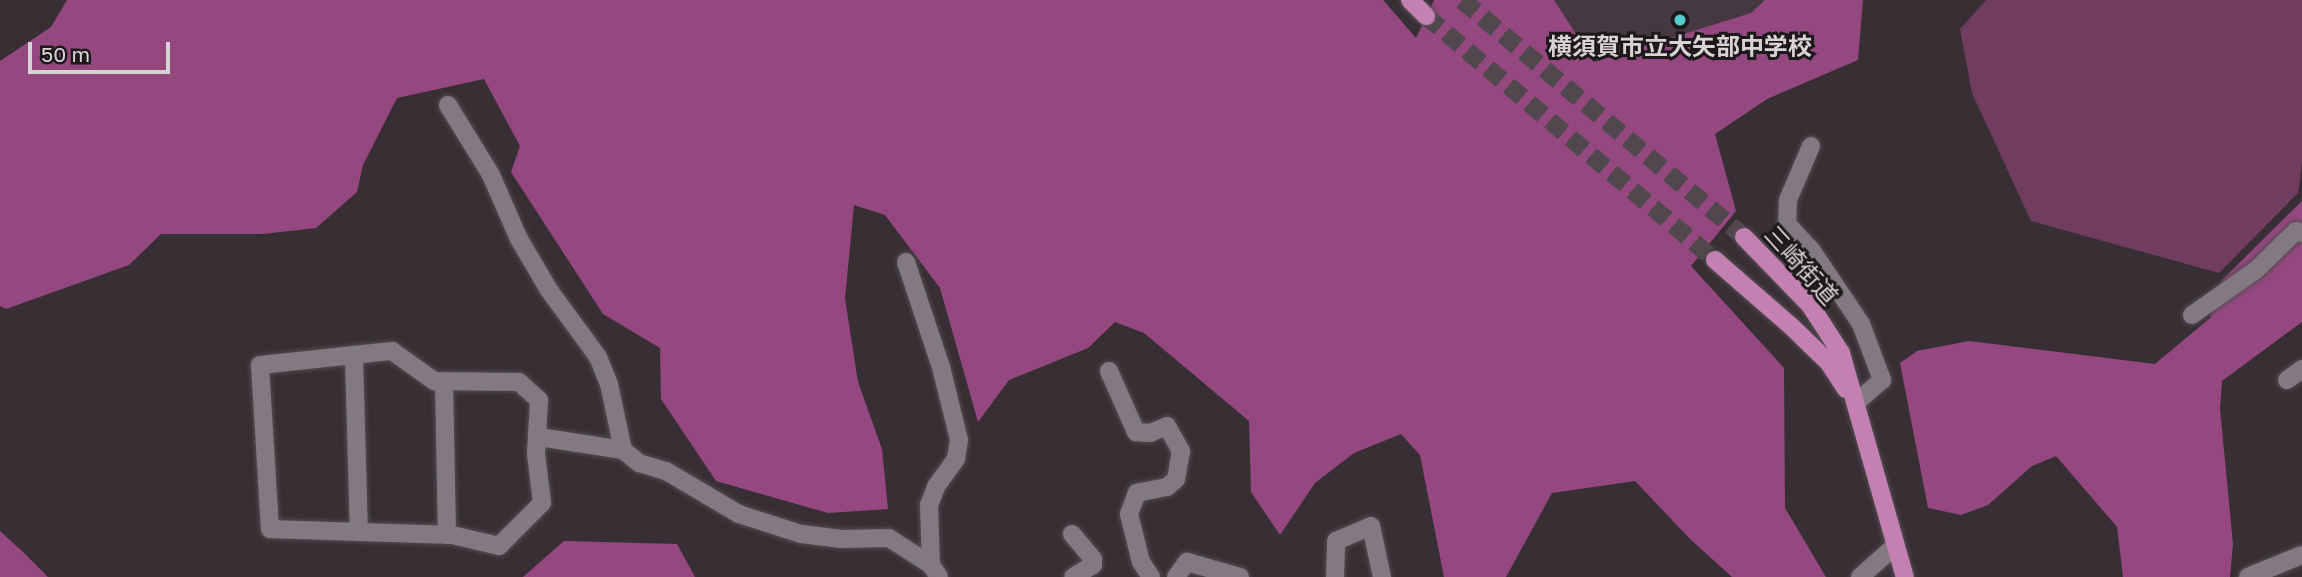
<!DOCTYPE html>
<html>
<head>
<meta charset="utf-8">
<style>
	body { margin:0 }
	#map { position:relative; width:2302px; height:577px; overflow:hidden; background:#382f35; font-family:"Golos Text","Noto Sans JP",sans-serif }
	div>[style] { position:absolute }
	.built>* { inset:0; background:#463841 }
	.green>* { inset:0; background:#703d61 }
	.forest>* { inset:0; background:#954780 }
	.primary-tunnel>* { height:18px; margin-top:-9px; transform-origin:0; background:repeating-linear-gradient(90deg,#50484d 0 18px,transparent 0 27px) }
	.roads { filter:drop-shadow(0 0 2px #534c50) drop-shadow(0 0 2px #534c50) }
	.street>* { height:18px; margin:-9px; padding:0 9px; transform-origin:9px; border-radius:9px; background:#837980 }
	.primary>* { height:18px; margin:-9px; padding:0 9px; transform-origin:9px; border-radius:9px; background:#c480b1 }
	.dots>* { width:19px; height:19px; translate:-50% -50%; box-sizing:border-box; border:4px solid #1d191b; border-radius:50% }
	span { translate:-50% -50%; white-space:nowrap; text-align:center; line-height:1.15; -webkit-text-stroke:6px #1d191b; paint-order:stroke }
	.poi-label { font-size:24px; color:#d9d3d7; font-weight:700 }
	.street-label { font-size:24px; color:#d9d3d7 }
	.scale { position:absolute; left:28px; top:42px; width:142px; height:32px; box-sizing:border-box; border:4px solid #d9d3d7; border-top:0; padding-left:9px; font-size:21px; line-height:24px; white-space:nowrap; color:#d9d3d7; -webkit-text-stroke:5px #1d191b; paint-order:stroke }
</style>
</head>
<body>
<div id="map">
	<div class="built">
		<i style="clip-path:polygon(1535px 0,1851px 0,1612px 64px,1568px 40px)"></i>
	</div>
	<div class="green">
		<i style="clip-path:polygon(1986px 0,2302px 0,2302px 162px,2298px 193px,2219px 273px,2031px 221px,1972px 93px,1960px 29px)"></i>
	</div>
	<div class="forest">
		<i style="clip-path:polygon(67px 0,1383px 0,1416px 38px,1434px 0,1554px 0,1594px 62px,1751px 13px,1765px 0,1863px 0,1858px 60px,1767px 99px,1715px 134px,1736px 211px,1691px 266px,1784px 368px,1785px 508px,1826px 577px,1732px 577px,1690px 539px,1635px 481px,1552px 493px,1506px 577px,1444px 577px,1420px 455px,1401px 434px,1354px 453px,1315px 483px,1280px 535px,1251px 492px,1249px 421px,1144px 333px,1115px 322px,1088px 348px,1009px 380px,978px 422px,940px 288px,885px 215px,854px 205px,845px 299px,858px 382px,882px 449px,888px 509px,828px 513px,716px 481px,661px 399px,660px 348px,603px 314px,511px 172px,520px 146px,484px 79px,397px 98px,363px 165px,357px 192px,316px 228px,263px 234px,161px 234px,129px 265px,6px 309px,0 306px,0 61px,51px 27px)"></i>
		<i style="clip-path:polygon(2302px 201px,2302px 322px,2222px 381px,2220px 409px,2233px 544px,2230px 577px,2123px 577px,2117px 527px,2056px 456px,2032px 466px,1988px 505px,1961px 515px,1928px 508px,1900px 363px,1917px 351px,1969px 341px,2155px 364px,2210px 318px,2222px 280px)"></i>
		<i style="clip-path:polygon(0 531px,23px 552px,48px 577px,0 577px)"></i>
		<i style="clip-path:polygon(564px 541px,677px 544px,695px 577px,523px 577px)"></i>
	</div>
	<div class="primary-tunnel">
		<i style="left:1462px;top:0;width:368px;rotate:40deg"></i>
		<i style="left:1426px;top:16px;width:378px;rotate:40.2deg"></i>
	</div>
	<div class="roads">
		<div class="street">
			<i style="left:448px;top:105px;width:82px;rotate:58.4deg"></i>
			<i style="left:491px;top:175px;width:70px;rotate:66.4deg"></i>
			<i style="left:519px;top:239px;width:59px;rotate:59.5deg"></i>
			<i style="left:549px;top:290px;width:83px;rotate:53.8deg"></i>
			<i style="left:598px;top:357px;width:29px;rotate:68deg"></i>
			<i style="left:609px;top:384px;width:67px;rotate:78deg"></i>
			<i style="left:1811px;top:146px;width:59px;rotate:113.1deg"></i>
			<i style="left:1788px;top:200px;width:24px;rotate:92deg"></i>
			<i style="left:1787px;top:224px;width:37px;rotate:47deg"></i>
			<i style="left:1812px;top:251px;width:88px;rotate:56.1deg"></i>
			<i style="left:1861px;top:324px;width:60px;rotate:69.4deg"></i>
			<i style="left:1882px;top:380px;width:35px;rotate:139deg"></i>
			<i style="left:906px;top:262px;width:111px;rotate:71.6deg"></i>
			<i style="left:941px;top:367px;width:75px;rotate:76.1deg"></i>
			<i style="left:959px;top:440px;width:19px;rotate:99deg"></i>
			<i style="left:956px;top:459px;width:34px;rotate:126deg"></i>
			<i style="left:936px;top:487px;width:19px;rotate:111deg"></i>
			<i style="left:929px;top:505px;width:60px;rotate:88.1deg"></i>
			<i style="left:2192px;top:315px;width:78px;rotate:-35.1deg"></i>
			<i style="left:2256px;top:270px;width:56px;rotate:-44.3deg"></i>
			<i style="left:2296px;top:231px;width:6px;rotate:18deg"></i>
			<i style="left:392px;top:351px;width:52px;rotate:35.5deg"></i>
			<i style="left:434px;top:381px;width:85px;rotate:0.7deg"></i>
			<i style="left:519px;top:382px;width:27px;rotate:42deg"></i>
			<i style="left:539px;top:400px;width:54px;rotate:93.2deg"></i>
			<i style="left:536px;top:454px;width:49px;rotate:83deg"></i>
			<i style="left:542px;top:503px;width:61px;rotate:135deg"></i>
			<i style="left:499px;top:546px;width:48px;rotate:-166.8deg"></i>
			<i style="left:452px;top:535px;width:182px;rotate:-178.1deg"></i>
			<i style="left:270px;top:529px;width:164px;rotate:-93.5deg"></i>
			<i style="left:260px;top:365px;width:133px;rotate:-6.1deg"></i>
			<i style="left:354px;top:357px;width:175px;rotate:88.4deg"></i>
			<i style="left:1109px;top:371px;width:67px;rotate:66.1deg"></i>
			<i style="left:1136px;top:432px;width:14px;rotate:4deg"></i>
			<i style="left:1150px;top:433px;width:18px;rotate:-22deg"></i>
			<i style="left:1167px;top:426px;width:29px;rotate:61deg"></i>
			<i style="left:1181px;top:451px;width:28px;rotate:100deg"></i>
			<i style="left:1176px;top:479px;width:12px;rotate:138deg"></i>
			<i style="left:1167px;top:487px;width:31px;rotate:169deg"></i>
			<i style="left:1137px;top:493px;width:22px;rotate:111deg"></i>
			<i style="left:1129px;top:514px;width:49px;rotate:76deg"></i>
			<i style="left:1141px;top:562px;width:18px;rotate:56deg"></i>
			<i style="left:2287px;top:380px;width:19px;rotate:-36deg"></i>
			<i style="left:444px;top:381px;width:154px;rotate:88.9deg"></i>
			<i style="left:539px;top:437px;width:85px;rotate:8.8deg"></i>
			<i style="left:623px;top:450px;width:21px;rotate:39deg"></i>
			<i style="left:639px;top:463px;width:28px;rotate:17deg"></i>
			<i style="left:666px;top:471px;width:85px;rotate:30.5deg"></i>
			<i style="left:739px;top:514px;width:65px;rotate:17.9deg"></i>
			<i style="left:801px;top:534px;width:41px;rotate:7deg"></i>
			<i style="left:842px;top:539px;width:47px;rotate:-1.2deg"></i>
			<i style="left:889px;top:538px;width:50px;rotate:32.7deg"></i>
			<i style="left:931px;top:565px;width:14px;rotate:56deg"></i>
			<i style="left:1072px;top:534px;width:33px;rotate:50deg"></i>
			<i style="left:1093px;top:559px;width:6px;rotate:90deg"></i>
			<i style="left:1093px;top:565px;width:23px;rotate:149deg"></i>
			<i style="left:1176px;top:577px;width:19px;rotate:-54deg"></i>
			<i style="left:1187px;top:562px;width:55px;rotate:15.8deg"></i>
			<i style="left:1335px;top:577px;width:36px;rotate:-88deg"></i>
			<i style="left:1336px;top:541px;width:38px;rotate:-23deg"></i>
			<i style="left:1371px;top:526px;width:52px;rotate:77.8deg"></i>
			<i style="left:1860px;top:577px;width:47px;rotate:-41.5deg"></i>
			<i style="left:2248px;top:577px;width:58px;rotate:-22.2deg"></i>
		</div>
		<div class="primary">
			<i style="left:1410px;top:0;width:23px;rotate:45deg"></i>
			<i style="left:1744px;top:237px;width:95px;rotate:45.9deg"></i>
			<i style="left:1810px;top:305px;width:57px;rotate:57.1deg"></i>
			<i style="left:1841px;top:353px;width:233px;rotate:74.1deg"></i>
			<i style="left:1715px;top:260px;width:102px;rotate:41deg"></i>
			<i style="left:1792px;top:327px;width:52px;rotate:44.2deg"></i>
			<i style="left:1829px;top:363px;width:31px;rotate:57deg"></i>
		</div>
	</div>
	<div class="dots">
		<i style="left:1680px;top:20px;background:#52cdcc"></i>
	</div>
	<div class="poi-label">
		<span style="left:1680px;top:46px">横須賀市立大矢部中学校</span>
	</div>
	<div class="street-label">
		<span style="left:1802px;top:265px;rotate:48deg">三崎街道</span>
	</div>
	<div class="scale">50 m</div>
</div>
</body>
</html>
